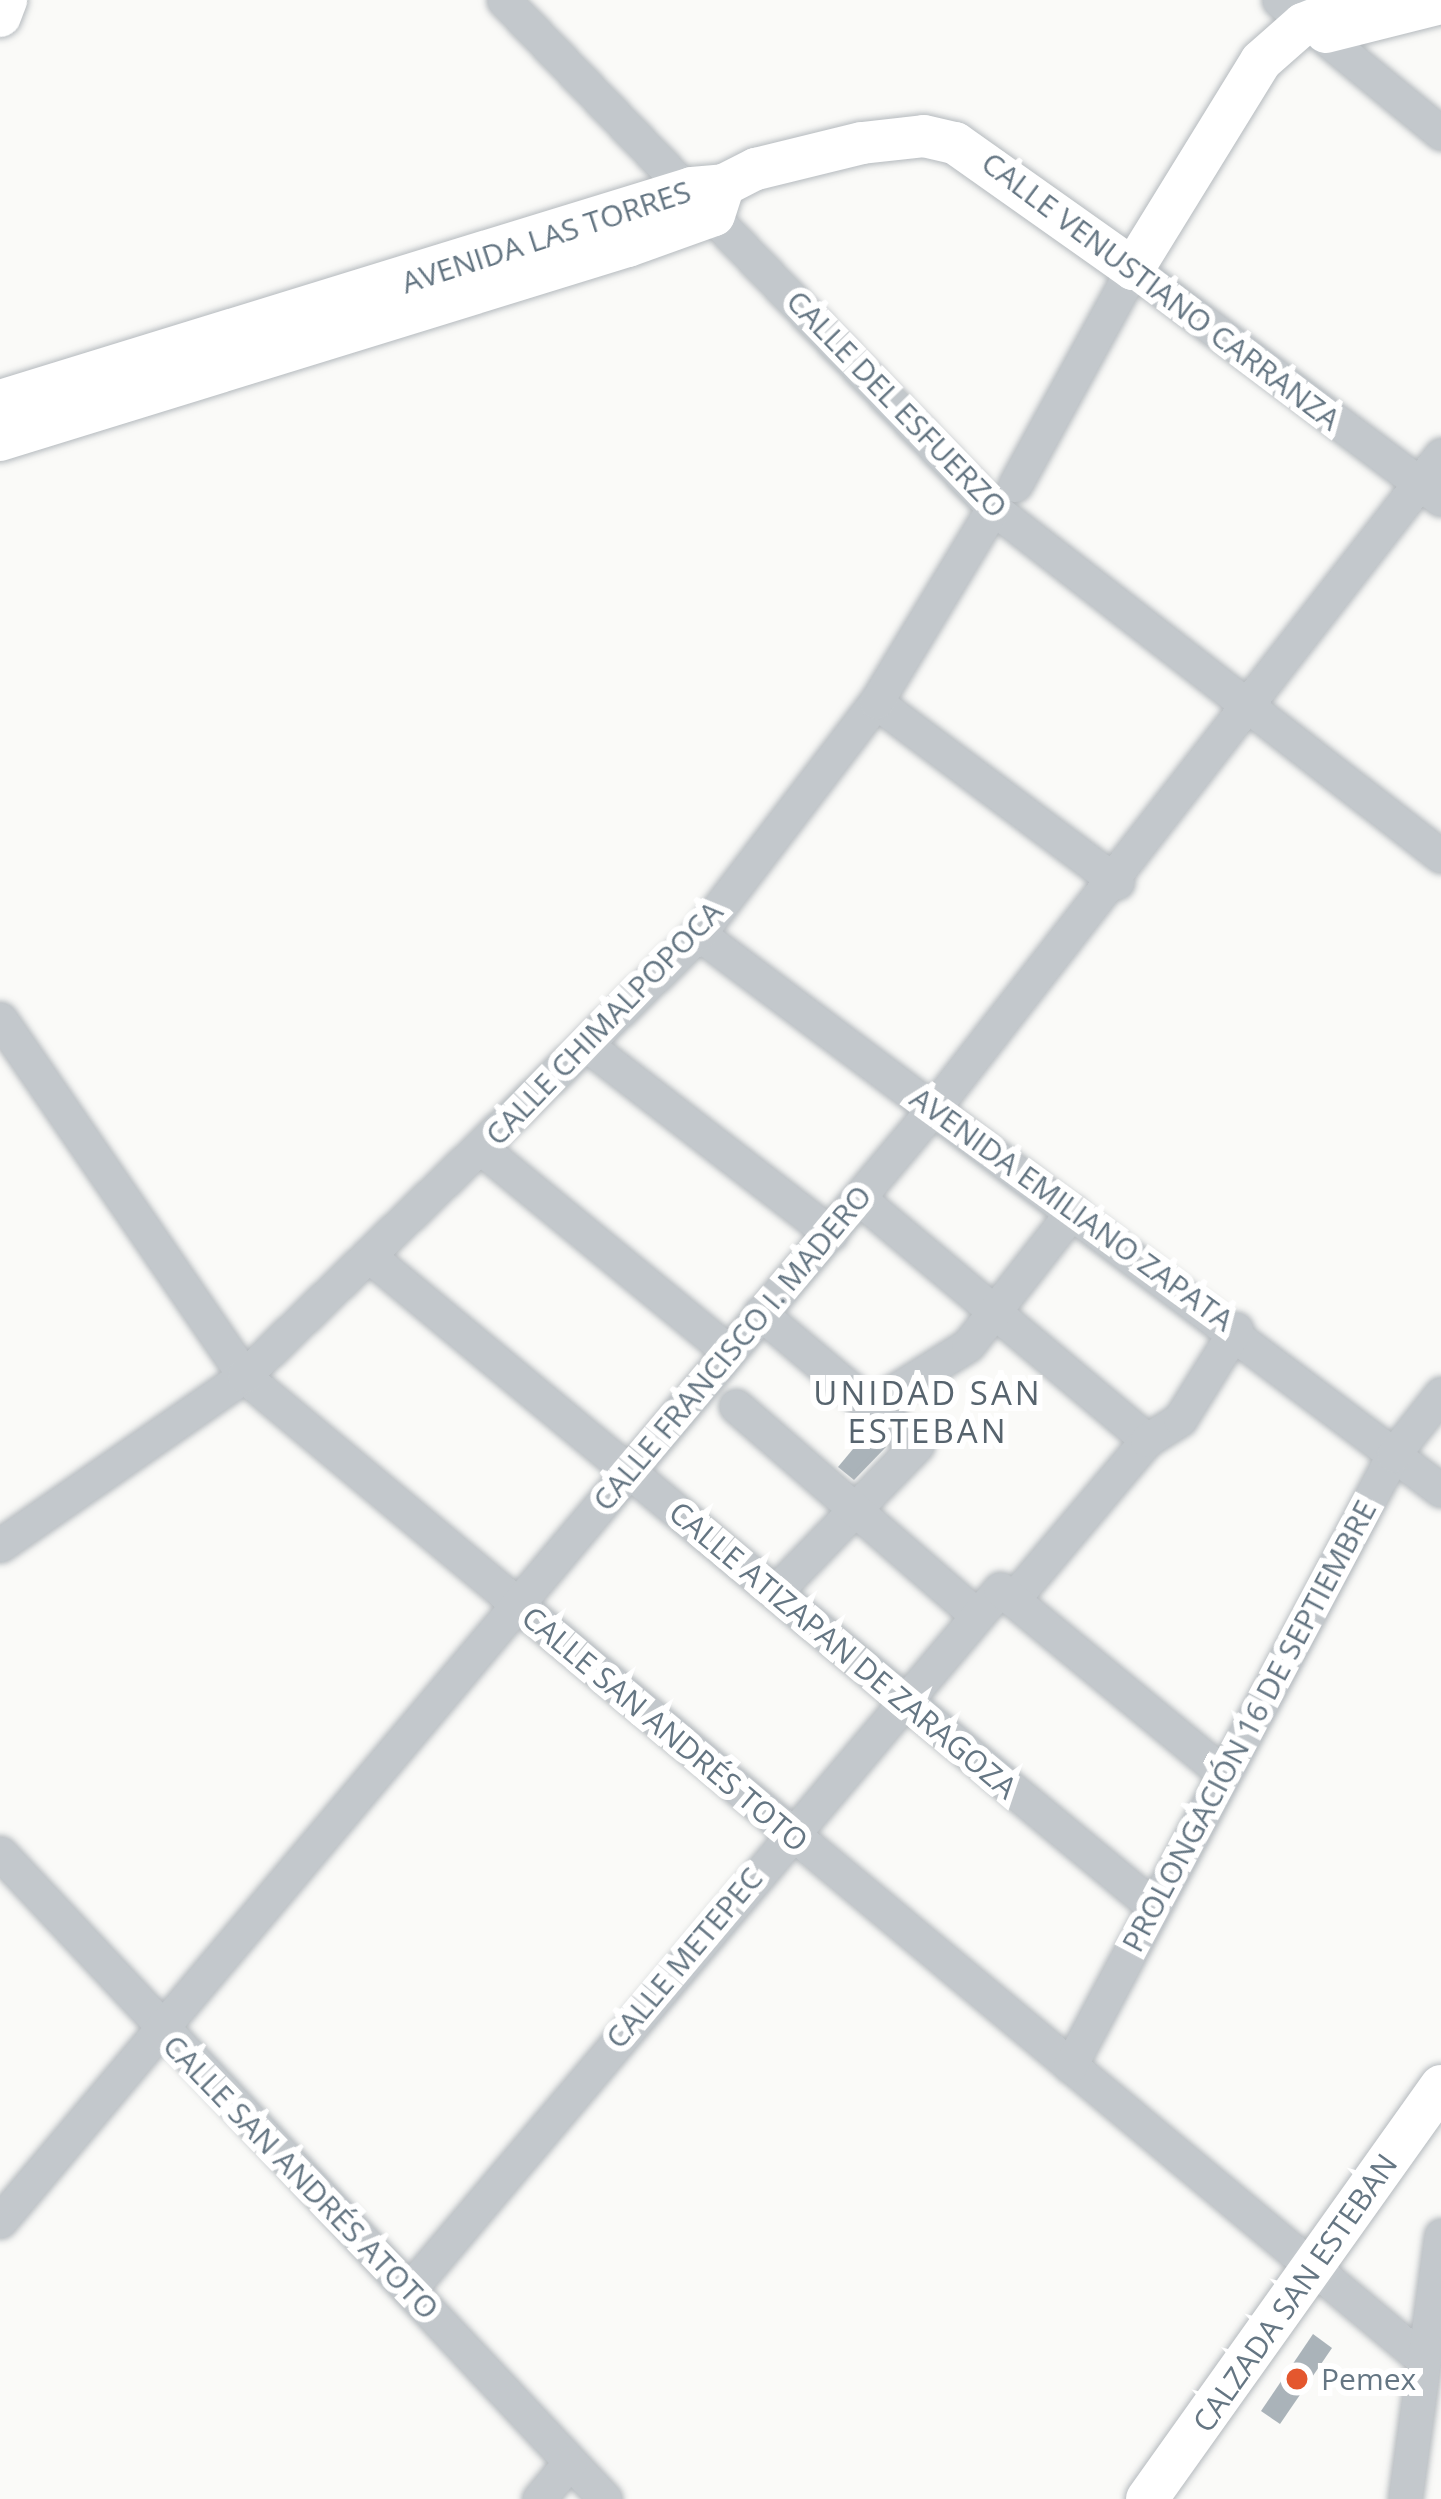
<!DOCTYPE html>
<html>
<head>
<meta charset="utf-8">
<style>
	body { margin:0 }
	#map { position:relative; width:1441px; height:2499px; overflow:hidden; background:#fafaf8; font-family:"Open Sans",sans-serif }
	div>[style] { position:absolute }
	.building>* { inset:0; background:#aab3b9 }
	.roads { filter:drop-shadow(0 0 3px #b5babe) drop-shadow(0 0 3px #b5babe) }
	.minor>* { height:33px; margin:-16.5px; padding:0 16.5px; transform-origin:16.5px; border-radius:16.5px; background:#c3c8cc }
	.major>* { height:42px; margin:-21px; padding:0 21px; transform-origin:21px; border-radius:21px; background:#fff }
	.dots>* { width:33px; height:33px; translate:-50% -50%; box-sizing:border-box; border:6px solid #fff; border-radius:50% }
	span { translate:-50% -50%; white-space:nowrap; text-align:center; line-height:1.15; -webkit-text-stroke:12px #fff; paint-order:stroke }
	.street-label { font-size:30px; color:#657683 }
	.poi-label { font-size:30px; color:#657683 }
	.left { translate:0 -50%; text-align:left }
	.neighbourhood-label { font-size:33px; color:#57646e; letter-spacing:3px }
</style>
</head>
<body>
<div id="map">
	<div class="building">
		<i style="clip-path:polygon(868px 1431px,886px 1447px,854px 1480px,838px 1467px)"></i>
		<i style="clip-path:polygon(1313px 2334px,1332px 2348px,1280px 2424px,1261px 2411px)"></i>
	</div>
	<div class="roads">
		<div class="minor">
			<i style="left:504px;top:0;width:705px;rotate:46.09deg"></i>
			<i style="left:993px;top:508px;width:567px;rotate:37.84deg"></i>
			<i style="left:1279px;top:0;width:210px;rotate:39.4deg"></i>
			<i style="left:1015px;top:485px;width:246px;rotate:-61.4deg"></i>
			<i style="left:1133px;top:269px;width:384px;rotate:36.8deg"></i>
			<i style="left:876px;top:702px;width:301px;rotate:36.8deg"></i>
			<i style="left:699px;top:934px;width:927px;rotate:36.85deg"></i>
			<i style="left:0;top:1019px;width:432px;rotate:55.6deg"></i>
			<i style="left:244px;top:1376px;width:1531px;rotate:39.83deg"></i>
			<i style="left:588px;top:1046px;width:307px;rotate:37.7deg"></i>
			<i style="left:482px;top:1149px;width:318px;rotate:39.4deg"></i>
			<i style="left:860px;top:1199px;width:375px;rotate:40deg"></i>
			<i style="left:368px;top:1255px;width:1020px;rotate:39.67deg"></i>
			<i style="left:760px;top:1313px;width:205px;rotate:40.1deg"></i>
			<i style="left:917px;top:1445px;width:204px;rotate:134deg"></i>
			<i style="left:736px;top:1406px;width:317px;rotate:41deg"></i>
			<i style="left:870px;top:1406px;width:115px;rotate:-31.9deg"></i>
			<i style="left:968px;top:1345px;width:169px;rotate:-52deg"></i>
			<i style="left:0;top:1545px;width:297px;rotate:-34.7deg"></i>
			<i style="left:244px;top:1376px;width:634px;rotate:-44.17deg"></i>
			<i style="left:699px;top:934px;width:292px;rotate:-52.7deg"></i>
			<i style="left:876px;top:702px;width:227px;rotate:-58.9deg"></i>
			<i style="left:1013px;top:1599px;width:208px;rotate:-49.9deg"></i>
			<i style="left:1147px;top:1440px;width:39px;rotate:-32deg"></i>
			<i style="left:1180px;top:1419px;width:106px;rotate:-58.1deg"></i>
			<i style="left:0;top:1853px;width:885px;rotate:46.88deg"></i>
			<i style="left:1070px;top:2066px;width:691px;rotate:-62.14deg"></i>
			<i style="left:1393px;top:1455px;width:78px;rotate:-51.8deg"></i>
			<i style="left:0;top:2221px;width:1453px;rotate:-50deg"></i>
			<i style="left:934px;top:1108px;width:827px;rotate:-52.17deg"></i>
			<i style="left:409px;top:2290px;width:917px;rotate:-49.87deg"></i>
			<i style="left:1000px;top:1589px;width:286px;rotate:39.5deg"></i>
			<i style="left:539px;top:2499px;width:48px;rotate:-50deg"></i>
			<i style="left:1405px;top:2499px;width:266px;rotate:-82.2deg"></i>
		</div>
		<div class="major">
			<i style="left:0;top:16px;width:17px;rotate:-69deg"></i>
			<i style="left:1326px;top:32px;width:119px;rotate:-14.2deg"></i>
			<i style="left:0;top:401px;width:724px;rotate:-17.11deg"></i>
			<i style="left:692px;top:188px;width:32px;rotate:-5deg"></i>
			<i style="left:724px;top:185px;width:36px;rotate:-27deg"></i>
			<i style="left:756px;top:169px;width:109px;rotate:-13.8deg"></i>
			<i style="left:862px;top:143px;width:62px;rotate:-6.4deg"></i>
			<i style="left:924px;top:136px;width:32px;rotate:13deg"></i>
			<i style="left:955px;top:143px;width:218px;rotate:35.3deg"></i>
			<i style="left:1133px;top:269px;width:244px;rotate:-58.4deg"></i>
			<i style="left:1261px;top:61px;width:56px;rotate:-41.4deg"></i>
			<i style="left:1303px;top:24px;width:65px;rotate:-21.8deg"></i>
			<i style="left:0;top:440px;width:657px;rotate:-17.17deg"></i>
			<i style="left:628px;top:246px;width:91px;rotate:-19.8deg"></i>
			<i style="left:714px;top:215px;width:32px;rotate:-72deg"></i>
			<i style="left:1147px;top:2499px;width:507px;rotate:-54.55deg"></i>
		</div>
	</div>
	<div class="dots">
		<i style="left:1297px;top:2379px;background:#e4572e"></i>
	</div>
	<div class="street-label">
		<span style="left:546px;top:237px;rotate:-18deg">AVENIDA LAS TORRES</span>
		<span style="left:1161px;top:291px;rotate:37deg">CALLE VENUSTIANO CARRANZA</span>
		<span style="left:897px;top:404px;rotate:46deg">CALLE DEL ESFUERZO</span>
		<span style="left:604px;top:1023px;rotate:-46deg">CALLE CHIMALPOPOCA</span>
		<span style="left:1072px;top:1209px;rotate:36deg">AVENIDA EMILIANO ZAPATA</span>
		<span style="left:732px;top:1348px;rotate:-50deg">CALLE FRANCISCO I. MADERO</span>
		<span style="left:843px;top:1650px;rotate:40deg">CALLE ATIZAPAN DE ZARAGOZA</span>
		<span style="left:1249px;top:1726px;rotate:-62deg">PROLONGACIÓN 16 DE SEPTIEMBRE</span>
		<span style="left:665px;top:1729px;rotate:40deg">CALLE SAN ANDRÉS TOTO</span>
		<span style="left:684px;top:1958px;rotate:-50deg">CALLE METEPEC</span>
		<span style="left:301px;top:2177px;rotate:46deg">CALLE SAN ANDRÉS ATOTO</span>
		<span style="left:1295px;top:2293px;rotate:-55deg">CALZADA SAN ESTEBAN</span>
	</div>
	<div class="poi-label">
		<span class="left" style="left:1321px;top:2379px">Pemex</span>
	</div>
	<div class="neighbourhood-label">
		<span style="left:928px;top:1412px">UNIDAD SAN<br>ESTEBAN</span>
	</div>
</div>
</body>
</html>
